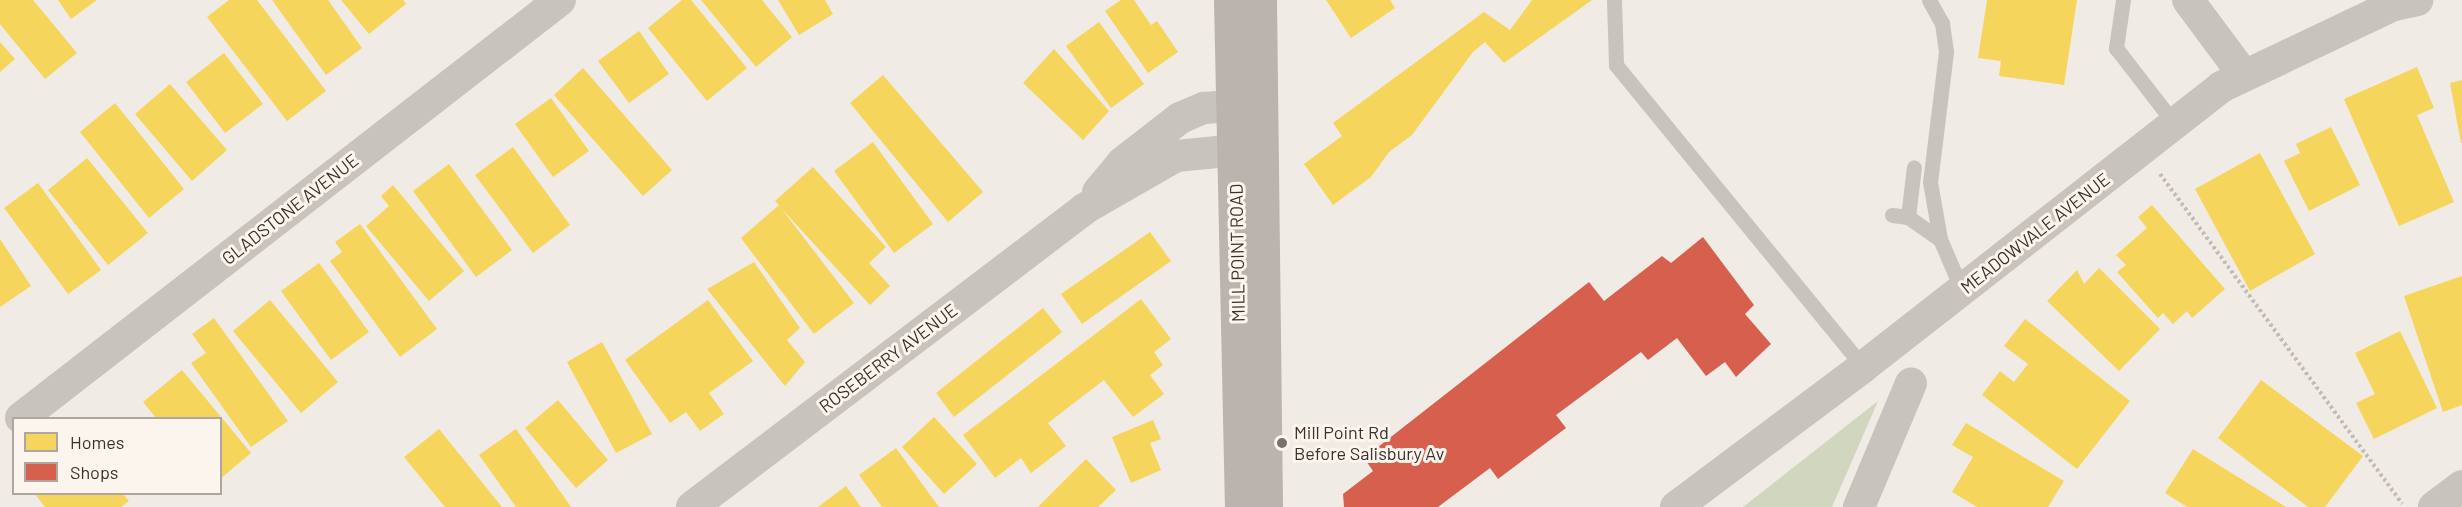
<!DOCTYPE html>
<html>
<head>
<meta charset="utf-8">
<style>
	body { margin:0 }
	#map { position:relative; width:2462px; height:507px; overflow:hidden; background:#f0ebe5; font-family:Barlow,sans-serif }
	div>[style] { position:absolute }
	.green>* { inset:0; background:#d1d6bf }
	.homes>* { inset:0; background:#f6d55c }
	.shops>* { inset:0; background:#d6604d }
	.path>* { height:4px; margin-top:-2px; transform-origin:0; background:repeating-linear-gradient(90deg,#c2bbb6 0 3px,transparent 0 6px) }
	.lane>* { height:15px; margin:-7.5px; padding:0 7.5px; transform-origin:7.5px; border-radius:7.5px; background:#c9c3be }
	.street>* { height:32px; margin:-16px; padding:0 16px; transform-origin:16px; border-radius:16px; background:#c9c3be }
	.secondary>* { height:33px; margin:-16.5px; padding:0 16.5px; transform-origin:16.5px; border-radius:16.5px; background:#bab3ae }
	.dots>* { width:16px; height:16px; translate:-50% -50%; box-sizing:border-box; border:3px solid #fbf5ee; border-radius:50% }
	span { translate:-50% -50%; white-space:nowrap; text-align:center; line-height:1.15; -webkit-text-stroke:6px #fbf5ee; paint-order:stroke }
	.street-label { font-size:18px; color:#3b302b }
	.poi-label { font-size:18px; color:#3b302b }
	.left { translate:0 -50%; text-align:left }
	.legend { position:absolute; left:12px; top:417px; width:210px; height:78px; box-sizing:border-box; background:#fbf5ee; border:2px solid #aea6a0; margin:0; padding:8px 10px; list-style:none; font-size:18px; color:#3b302b }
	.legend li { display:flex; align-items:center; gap:12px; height:30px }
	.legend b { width:30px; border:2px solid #aea6a0 }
</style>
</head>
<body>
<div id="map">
	<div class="green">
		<i style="clip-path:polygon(1878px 401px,1832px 507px,1743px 507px)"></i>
	</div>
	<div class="homes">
		<i style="clip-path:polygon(0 0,33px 0,77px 53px,45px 79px,0 24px)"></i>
		<i style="clip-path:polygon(58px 0,97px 0,71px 19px)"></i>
		<i style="clip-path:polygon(229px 0,257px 0,326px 91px,287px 121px,207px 17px)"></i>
		<i style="clip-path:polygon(272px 0,328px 0,362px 48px,326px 75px)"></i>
		<i style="clip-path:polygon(341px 0,403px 0,406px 4px,369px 34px)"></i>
		<i style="clip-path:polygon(682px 0,691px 0,747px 68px,707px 101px,648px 28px)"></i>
		<i style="clip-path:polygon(701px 0,762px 0,792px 37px,756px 67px)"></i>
		<i style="clip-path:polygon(778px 0,825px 0,833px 14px,799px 35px)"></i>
		<i style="clip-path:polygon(1121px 0,1134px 0,1151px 25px,1157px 21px,1178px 52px,1148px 73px,1105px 11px)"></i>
		<i style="clip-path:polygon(1326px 0,1390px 0,1395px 8px,1351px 38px)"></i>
		<i style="clip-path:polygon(1532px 0,1592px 0,1504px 63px,1485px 42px,1473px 52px,1412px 135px,1389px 152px,1371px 177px,1333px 205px,1304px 164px,1342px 136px,1333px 123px,1484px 12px,1510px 30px)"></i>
		<i style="clip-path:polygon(1987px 0,2077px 0,2064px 85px,1999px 76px,2001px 61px,1978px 58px)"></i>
		<i style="clip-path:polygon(1099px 22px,1144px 84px,1111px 108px,1066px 46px)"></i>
		<i style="clip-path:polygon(639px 31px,669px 74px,629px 103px,598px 61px)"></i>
		<i style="clip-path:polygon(0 42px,15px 59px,0 72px)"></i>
		<i style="clip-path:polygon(1054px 49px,1109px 111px,1083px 140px,1023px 83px)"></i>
		<i style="clip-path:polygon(224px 53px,263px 104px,225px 133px,186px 82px)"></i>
		<i style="clip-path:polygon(2417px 67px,2434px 108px,2417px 115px,2454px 202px,2399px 226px,2344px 99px)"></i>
		<i style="clip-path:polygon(583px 68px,672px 170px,643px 196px,554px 95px)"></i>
		<i style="clip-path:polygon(883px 75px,983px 192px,948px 222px,850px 103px)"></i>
		<i style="clip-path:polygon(2462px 80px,2462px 143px,2461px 143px,2450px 83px)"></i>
		<i style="clip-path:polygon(170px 84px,227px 150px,192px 181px,135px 114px)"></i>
		<i style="clip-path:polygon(551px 98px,589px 151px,553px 177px,515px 124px)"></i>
		<i style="clip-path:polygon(115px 103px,184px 189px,149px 218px,80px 132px)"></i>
		<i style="clip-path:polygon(2331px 127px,2360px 185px,2309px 211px,2284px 161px,2300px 153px,2296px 144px)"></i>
		<i style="clip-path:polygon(873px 142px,933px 224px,894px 253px,834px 171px)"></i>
		<i style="clip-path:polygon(513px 147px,570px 225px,533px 253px,475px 175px)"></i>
		<i style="clip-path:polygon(2260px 153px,2315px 254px,2250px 291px,2195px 189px)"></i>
		<i style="clip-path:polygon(87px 158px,148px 233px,108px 265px,48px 190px)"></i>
		<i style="clip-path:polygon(449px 164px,512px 250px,476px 277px,413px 191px)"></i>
		<i style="clip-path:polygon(813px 167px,886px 247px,869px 263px,890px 286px,870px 305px,781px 208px,854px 303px,814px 334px,741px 238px,779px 205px,775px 201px)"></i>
		<i style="clip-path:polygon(38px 183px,101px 270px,68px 294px,4px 208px)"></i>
		<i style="clip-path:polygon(393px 185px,464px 271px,429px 301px,366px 226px,389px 206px,381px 196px)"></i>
		<i style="clip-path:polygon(2152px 205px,2225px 289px,2192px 318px,2187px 311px,2173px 324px,2163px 313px,2158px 318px,2117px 272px,2126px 265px,2116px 255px,2147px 228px,2138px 217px)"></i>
		<i style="clip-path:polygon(360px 224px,437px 329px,400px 357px,330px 261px,342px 252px,335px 242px)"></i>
		<i style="clip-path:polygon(1150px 232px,1171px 261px,1082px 324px,1061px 294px)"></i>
		<i style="clip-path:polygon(0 239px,31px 286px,0 307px)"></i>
		<i style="clip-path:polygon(754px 262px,800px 328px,787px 340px,805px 362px,785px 386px,707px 289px)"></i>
		<i style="clip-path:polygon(319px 263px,369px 332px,331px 360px,281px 291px)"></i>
		<i style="clip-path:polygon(2099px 268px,2160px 329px,2119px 371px,2047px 301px,2077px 270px,2084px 284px)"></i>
		<i style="clip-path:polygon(2462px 276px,2462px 405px,2443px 412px,2404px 296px)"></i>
		<i style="clip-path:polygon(1141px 299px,1171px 339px,1154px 352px,1163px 365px,1150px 375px,1164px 394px,1133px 417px,1104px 380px,1048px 423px,1066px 446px,1031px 473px,1021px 458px,995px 478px,963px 435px)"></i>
		<i style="clip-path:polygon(270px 300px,338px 382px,301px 413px,233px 331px)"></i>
		<i style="clip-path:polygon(708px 300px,753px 361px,709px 393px,724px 414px,700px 431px,686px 412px,670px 423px,625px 360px)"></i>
		<i style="clip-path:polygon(1043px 308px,1062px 332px,954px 417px,936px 393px)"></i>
		<i style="clip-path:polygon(214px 318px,288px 421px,251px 447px,191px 363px,206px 353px,192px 334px)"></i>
		<i style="clip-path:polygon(2025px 319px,2130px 401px,2077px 469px,1982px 395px,2000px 371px,2014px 382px,2028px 364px,2004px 346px)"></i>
		<i style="clip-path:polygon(2400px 331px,2437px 408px,2374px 439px,2356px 403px,2375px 394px,2355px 353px)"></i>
		<i style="clip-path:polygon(602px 342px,652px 434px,616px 453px,567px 362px)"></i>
		<i style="clip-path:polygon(182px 370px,251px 453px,220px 479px,220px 418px,156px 418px,143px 402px)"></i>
		<i style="clip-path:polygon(2261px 380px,2363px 456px,2325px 507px,2308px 507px,2218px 438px)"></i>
		<i style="clip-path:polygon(558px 400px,608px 460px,576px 488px,525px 428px)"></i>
		<i style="clip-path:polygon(934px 417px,977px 464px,944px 494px,902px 447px)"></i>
		<i style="clip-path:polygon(1153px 420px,1161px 439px,1150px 443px,1161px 470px,1131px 483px,1112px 437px)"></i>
		<i style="clip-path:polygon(1966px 423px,2064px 481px,2048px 507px,1977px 507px,1952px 492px,1973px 457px,1952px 445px)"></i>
		<i style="clip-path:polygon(439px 429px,502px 507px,445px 507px,404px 457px)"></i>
		<i style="clip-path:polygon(516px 429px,571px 507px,516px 507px,479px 455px)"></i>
		<i style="clip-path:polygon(896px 448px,939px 507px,882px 507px,859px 475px)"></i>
		<i style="clip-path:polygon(2193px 449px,2286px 507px,2187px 507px,2165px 493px)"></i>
		<i style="clip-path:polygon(1086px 459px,1116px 490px,1098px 507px,1038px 507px)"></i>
		<i style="clip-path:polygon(846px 486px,861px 507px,818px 507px)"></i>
		<i style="clip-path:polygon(35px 494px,123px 494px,129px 501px,121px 507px,45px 507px)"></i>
	</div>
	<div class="shops">
		<i style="clip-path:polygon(1703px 237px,1754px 305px,1745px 314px,1771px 344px,1736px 377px,1725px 362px,1706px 376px,1677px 338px,1648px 360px,1641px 352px,1556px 415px,1566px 428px,1498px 479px,1490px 468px,1438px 507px,1344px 507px,1343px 494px,1373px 471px,1364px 458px,1589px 282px,1604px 301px,1662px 256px,1671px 263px)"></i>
	</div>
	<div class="path">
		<i style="left:2160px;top:174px;width:409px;rotate:53.7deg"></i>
	</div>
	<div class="lane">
		<i style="left:1614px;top:0;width:65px;rotate:88.2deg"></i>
		<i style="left:1616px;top:65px;width:390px;rotate:50.7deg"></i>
		<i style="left:1929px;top:0;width:26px;rotate:61deg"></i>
		<i style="left:1942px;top:23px;width:29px;rotate:82deg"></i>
		<i style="left:1946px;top:52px;width:131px;rotate:97deg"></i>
		<i style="left:1930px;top:182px;width:58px;rotate:80deg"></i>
		<i style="left:2123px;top:0;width:49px;rotate:98.3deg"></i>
		<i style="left:2116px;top:48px;width:95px;rotate:52.3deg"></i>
		<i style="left:1892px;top:215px;width:16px;rotate:7deg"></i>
		<i style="left:1908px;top:217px;width:39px;rotate:35deg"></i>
		<i style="left:1940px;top:239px;width:56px;rotate:66.7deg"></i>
		<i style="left:1908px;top:217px;width:50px;rotate:-83.2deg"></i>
	</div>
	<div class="street">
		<i style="left:2188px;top:0;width:92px;rotate:53.4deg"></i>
		<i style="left:1098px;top:192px;width:38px;rotate:-50deg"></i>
		<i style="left:1122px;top:163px;width:73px;rotate:-37.8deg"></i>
		<i style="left:1180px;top:118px;width:26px;rotate:-23deg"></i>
		<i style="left:1204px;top:108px;width:53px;rotate:-4.3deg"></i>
		<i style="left:21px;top:418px;width:682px;rotate:-37.79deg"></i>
		<i style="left:692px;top:507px;width:492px;rotate:-37.2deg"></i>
		<i style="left:1084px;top:209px;width:106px;rotate:-29.9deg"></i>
		<i style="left:1176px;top:156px;width:82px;rotate:-5.6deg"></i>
		<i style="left:1676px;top:507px;width:234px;rotate:-36.8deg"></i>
		<i style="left:1863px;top:367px;width:454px;rotate:-38deg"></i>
		<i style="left:2221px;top:87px;width:191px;rotate:-25.4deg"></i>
		<i style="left:2394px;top:5px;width:24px;rotate:-12deg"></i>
		<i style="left:1859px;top:507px;width:134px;rotate:-67.2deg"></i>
		<i style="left:2434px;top:507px;width:35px;rotate:-37deg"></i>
	</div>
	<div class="secondary">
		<i style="left:1230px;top:0;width:507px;rotate:88.76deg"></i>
		<i style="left:1260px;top:0;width:507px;rotate:89.32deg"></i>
	</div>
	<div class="dots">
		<i style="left:1282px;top:443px;background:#7a716c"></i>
	</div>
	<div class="street-label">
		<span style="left:290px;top:209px;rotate:-38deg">GLADSTONE AVENUE</span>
		<span style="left:2035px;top:233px;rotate:-38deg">MEADOWVALE AVENUE</span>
		<span style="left:1237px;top:253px;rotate:-91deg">MILL POINT ROAD</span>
		<span style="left:888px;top:358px;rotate:-37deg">ROSEBERRY AVENUE</span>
	</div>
	<div class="poi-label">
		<span class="left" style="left:1294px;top:443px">Mill Point Rd<br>Before Salisbury Av</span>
	</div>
	<ul class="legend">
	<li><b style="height:16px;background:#f6d55c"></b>Homes</li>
	<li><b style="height:16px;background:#d6604d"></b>Shops</li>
	</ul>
</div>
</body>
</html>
